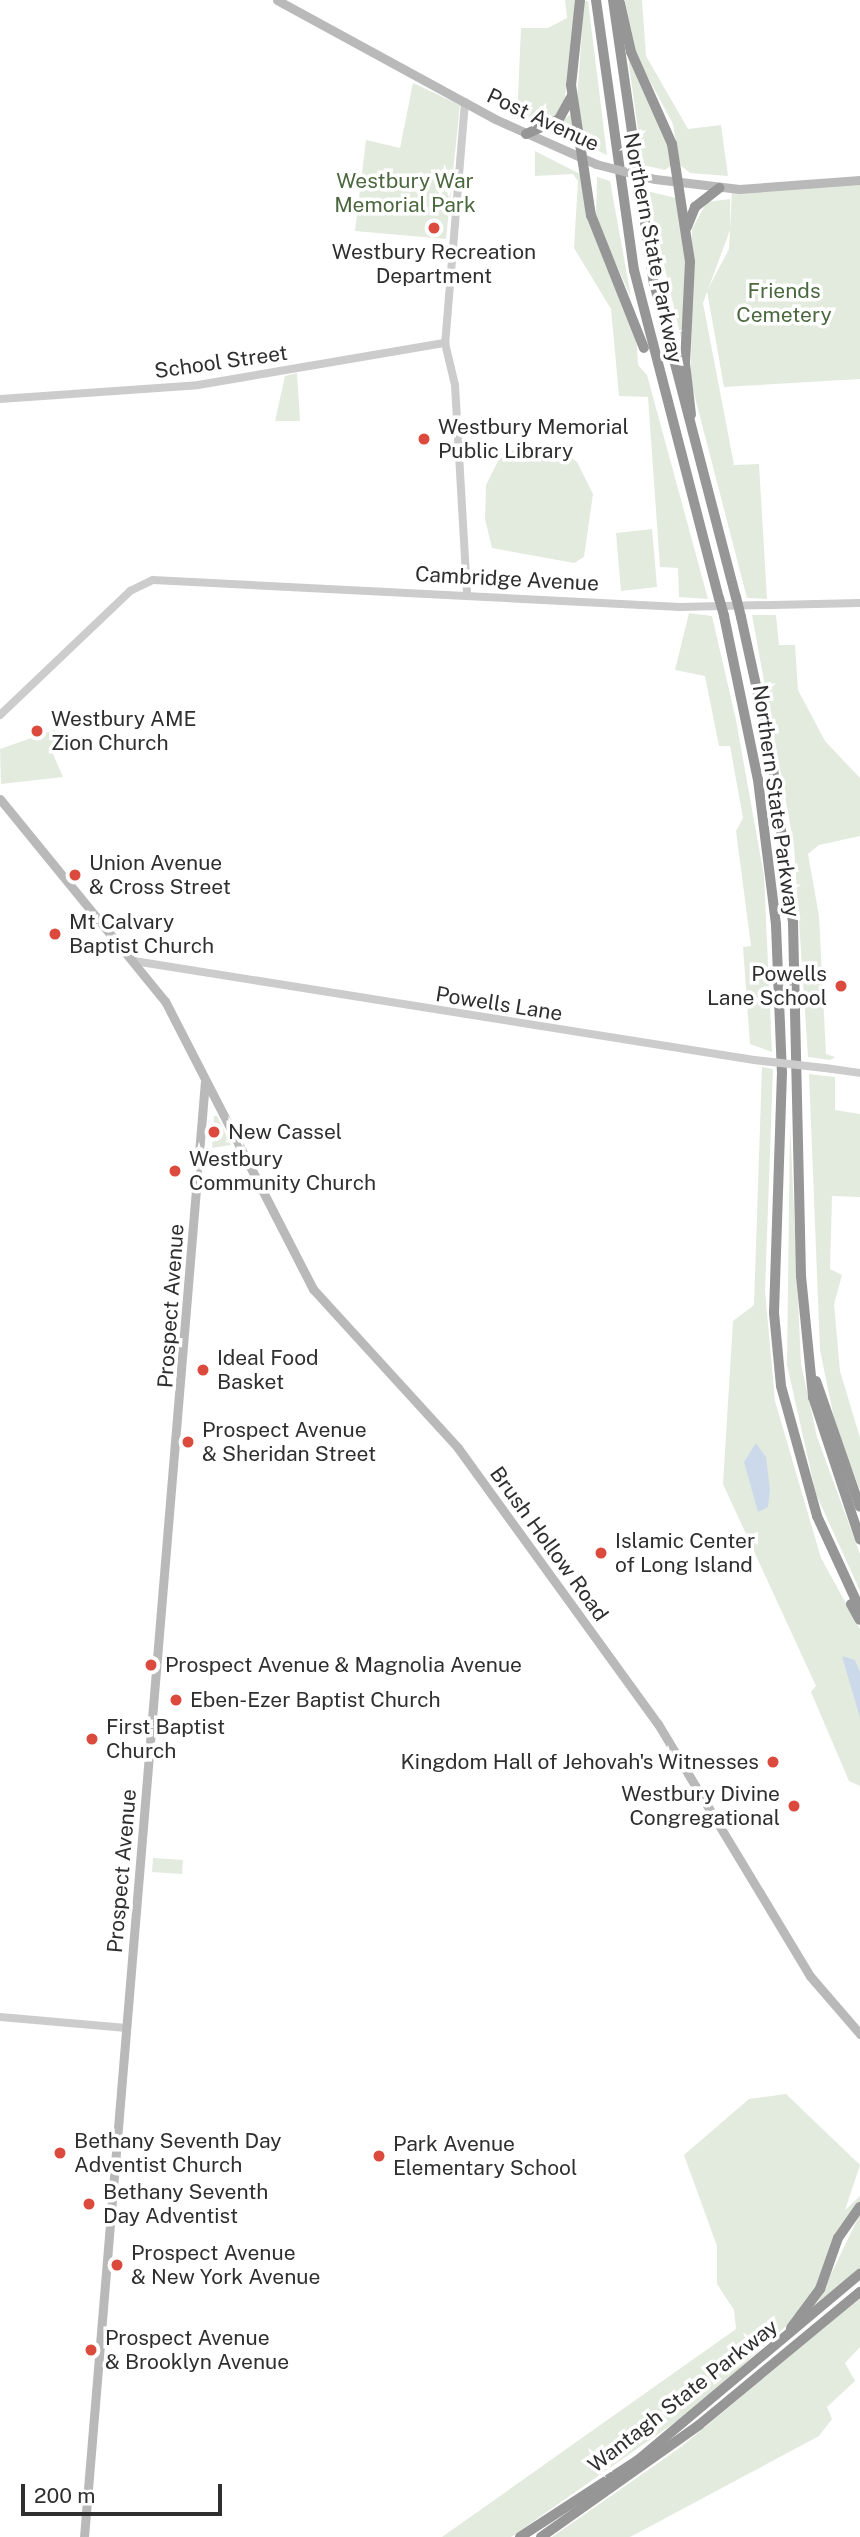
<!DOCTYPE html>
<html>
<head>
<meta charset="utf-8">
<style>
	body { margin:0 }
	#map { position:relative; width:860px; height:2537px; overflow:hidden; background:#fff; font-family:"Public Sans",sans-serif }
	div>[style] { position:absolute }
	.green>* { inset:0; background:#e3ebde }
	.water>* { inset:0; background:#cbd9ea }
	.tertiary>* { height:8px; margin:-4px; padding:0 4px; transform-origin:4px; border-radius:4px; background:#ccc }
	.secondary>* { height:9px; margin:-4.5px; padding:0 4.5px; transform-origin:4.5px; border-radius:4.5px; background:#b9b9b9 }
	.motorway>* { height:10px; margin:-5px; padding:0 5px; transform-origin:5px; border-radius:5px; background:#969696 }
	.tertiary-bridge>* { height:8px; margin:-4px; padding:0 4px; transform-origin:4px; border-radius:4px; background:#ccc }
	.secondary-bridge>* { height:9px; margin:-4.5px; padding:0 4.5px; transform-origin:4.5px; border-radius:4.5px; background:#b9b9b9 }
	.motorway-bridge>* { height:10px; margin:-5px; padding:0 5px; transform-origin:5px; border-radius:5px; background:#969696 }
	.dots>* { width:19px; height:19px; translate:-50% -50%; box-sizing:border-box; border:4px solid #fff; border-radius:50% }
	span { translate:-50% -50%; white-space:nowrap; text-align:center; line-height:1.15; -webkit-text-stroke:7px #fff; paint-order:stroke }
	.street-label { font-size:21px; color:#2f2f2f }
	.park-label { font-size:21px; color:#4b683f }
	.poi-label { font-size:21px; color:#2f2f2f }
	.left { translate:0 -50%; text-align:left }
	.right { translate:-100% -50%; text-align:right }
	.scale { position:absolute; left:21px; top:2484px; width:201px; height:32px; box-sizing:border-box; border:4px solid #2f2f2f; border-top:0; padding-left:9px; font-size:21px; line-height:24px; white-space:nowrap; color:#2f2f2f; -webkit-text-stroke:5px #fff; paint-order:stroke }
</style>
</head>
<body>
<div id="map">
	<div class="green">
		<i style="clip-path:polygon(565px 0,577px 0,563px 112px,543px 123px,517px 119px,521px 28px,548px 28px,567px 18px)"></i>
		<i style="clip-path:polygon(625px 0,642px 0,646px 56px,688px 129px,721px 125px,728px 176px,690px 173px,680px 165px,673px 124px,637px 57px)"></i>
		<i style="clip-path:polygon(584px 1px,588px 1px,607px 155px,586px 145px,577px 102px)"></i>
		<i style="clip-path:polygon(628px 58px,663px 121px,671px 166px,665px 170px,643px 165px)"></i>
		<i style="clip-path:polygon(413px 83px,460px 105px,446px 239px,355px 231px,366px 140px,400px 148px)"></i>
		<i style="clip-path:polygon(571px 114px,577px 144px,547px 131px)"></i>
		<i style="clip-path:polygon(535px 151px,580px 174px,589px 222px,636px 332px,638px 365px,647px 375px,708px 599px,679px 597px,678px 568px,660px 567px,648px 397px,619px 396px,611px 309px,574px 248px,578px 181px,573px 174px,535px 176px)"></i>
		<i style="clip-path:polygon(597px 177px,610px 181px,631px 297px,596px 220px)"></i>
		<i style="clip-path:polygon(860px 180px,860px 379px,724px 387px,707px 291px,729px 249px,732px 189px)"></i>
		<i style="clip-path:polygon(647px 191px,676px 198px,686px 239px,684px 351px)"></i>
		<i style="clip-path:polygon(730px 199px,730px 230px,703px 303px,734px 465px,759px 464px,767px 599px,747px 598px,691px 382px,692px 229px,707px 202px)"></i>
		<i style="clip-path:polygon(297px 373px,300px 421px,275px 421px,285px 376px)"></i>
		<i style="clip-path:polygon(552px 444px,577px 462px,593px 494px,584px 557px,574px 563px,492px 548px,485px 519px,486px 485px,498px 461px,509px 451px)"></i>
		<i style="clip-path:polygon(652px 529px,657px 587px,621px 591px,616px 533px)"></i>
		<i style="clip-path:polygon(689px 613px,712px 616px,736px 720px,764px 876px,772px 1052px,750px 1044px,743px 947px,751px 946px,736px 831px,743px 818px,730px 746px,719px 746px,705px 676px,675px 670px)"></i>
		<i style="clip-path:polygon(752px 615px,776px 615px,779px 645px,795px 645px,798px 690px,825px 741px,860px 778px,860px 836px,819px 845px,808px 854px,819px 916px,826px 1054px,835px 1057px,830px 1060px,808px 1057px,794px 846px)"></i>
		<i style="clip-path:polygon(57px 729px,53px 754px,63px 777px,1px 784px,0 749px)"></i>
		<i style="clip-path:polygon(762px 1067px,773px 1069px,765px 1291px,775px 1401px,821px 1558px,860px 1629px,860px 1786px,849px 1781px,811px 1692px,816px 1686px,723px 1484px,733px 1321px,754px 1305px)"></i>
		<i style="clip-path:polygon(809px 1074px,835px 1077px,835px 1110px,860px 1114px,860px 1197px,832px 1196px,830px 1269px,842px 1275px,834px 1304px,840px 1371px,860px 1438px,860px 1490px,836px 1428px,820px 1350px)"></i>
		<i style="clip-path:polygon(214px 1116px,217px 1116px,231px 1145px,212px 1148px)"></i>
		<i style="clip-path:polygon(790px 1124px,801px 1364px,817px 1437px,860px 1554px,860px 1591px,816px 1494px,787px 1365px)"></i>
		<i style="clip-path:polygon(153px 1858px,183px 1860px,182px 1874px,152px 1872px)"></i>
		<i style="clip-path:polygon(786px 2094px,860px 2165px,845px 2210px,860px 2196px,860px 2204px,806px 2308px,694px 2409px,511px 2537px,442px 2537px,736px 2329px,734px 2310px,717px 2284px,717px 2246px,684px 2155px,749px 2099px)"></i>
		<i style="clip-path:polygon(860px 2214px,860px 2268px,802px 2321px,818px 2301px)"></i>
		<i style="clip-path:polygon(860px 2298px,860px 2347px,845px 2363px,855px 2381px,827px 2407px,832px 2419px,819px 2436px,630px 2537px,552px 2537px,681px 2447px)"></i>
	</div>
	<div class="water">
		<i style="clip-path:polygon(756px 1443px,766px 1457px,770px 1490px,768px 1507px,758px 1512px,744px 1462px)"></i>
		<i style="clip-path:polygon(842px 1656px,855px 1660px,860px 1672px,860px 1718px)"></i>
	</div>
	<div class="tertiary">
		<i style="left:465px;top:102px;width:242px;rotate:94.7deg"></i>
		<i style="left:445px;top:343px;width:43px;rotate:76.6deg"></i>
		<i style="left:455px;top:385px;width:209px;rotate:86.7deg"></i>
		<i style="left:0;top:399px;width:198px;rotate:-4deg"></i>
		<i style="left:198px;top:385px;width:251px;rotate:-9.7deg"></i>
		<i style="left:0;top:715px;width:180px;rotate:-43.6deg"></i>
		<i style="left:130px;top:591px;width:25px;rotate:-26deg"></i>
		<i style="left:153px;top:580px;width:528px;rotate:2.93deg"></i>
		<i style="left:680px;top:607px;width:180px;rotate:-1.3deg"></i>
		<i style="left:134px;top:961px;width:628px;rotate:9.07deg"></i>
		<i style="left:825px;top:1068px;width:35px;rotate:8deg"></i>
		<i style="left:0;top:2017px;width:127px;rotate:5deg"></i>
	</div>
	<div class="secondary">
		<i style="left:277px;top:0;width:248px;rotate:28.6deg"></i>
		<i style="left:495px;top:119px;width:111px;rotate:24deg"></i>
		<i style="left:655px;top:179px;width:85px;rotate:6.8deg"></i>
		<i style="left:739px;top:189px;width:121px;rotate:-4.3deg"></i>
		<i style="left:0;top:799px;width:261px;rotate:50.8deg"></i>
		<i style="left:165px;top:1001px;width:324px;rotate:62.8deg"></i>
		<i style="left:313px;top:1289px;width:215px;rotate:47.6deg"></i>
		<i style="left:458px;top:1448px;width:341px;rotate:54.1deg"></i>
		<i style="left:658px;top:1724px;width:294px;rotate:58.9deg"></i>
		<i style="left:810px;top:1976px;width:77px;rotate:49.2deg"></i>
		<i style="left:84px;top:2537px;width:1460px;rotate:-85.25deg"></i>
	</div>
	<div class="motorway">
		<i style="left:580px;top:0;width:85px;rotate:96deg"></i>
		<i style="left:571px;top:85px;width:132px;rotate:81.3deg"></i>
		<i style="left:591px;top:215px;width:143px;rotate:68.3deg"></i>
		<i style="left:596px;top:0;width:273px;rotate:82deg"></i>
		<i style="left:634px;top:270px;width:339px;rotate:75.5deg"></i>
		<i style="left:613px;top:0;width:286px;rotate:81.8deg"></i>
		<i style="left:654px;top:283px;width:325px;rotate:75.4deg"></i>
		<i style="left:620px;top:3px;width:50px;rotate:77.3deg"></i>
		<i style="left:631px;top:52px;width:101px;rotate:66deg"></i>
		<i style="left:672px;top:144px;width:119px;rotate:81.3deg"></i>
		<i style="left:690px;top:262px;width:101px;rotate:92.8deg"></i>
		<i style="left:685px;top:363px;width:52px;rotate:83.4deg"></i>
		<i style="left:526px;top:134px;width:36px;rotate:-24deg"></i>
		<i style="left:559px;top:119px;width:26px;rotate:-61deg"></i>
		<i style="left:687px;top:227px;width:22px;rotate:-68deg"></i>
		<i style="left:695px;top:207px;width:31px;rotate:-38deg"></i>
		<i style="left:724px;top:616px;width:167px;rotate:78.3deg"></i>
		<i style="left:758px;top:780px;width:146px;rotate:82.9deg"></i>
		<i style="left:776px;top:925px;width:147px;rotate:87.7deg"></i>
		<i style="left:782px;top:1072px;width:241px;rotate:91.9deg"></i>
		<i style="left:774px;top:1313px;width:73px;rotate:84.5deg"></i>
		<i style="left:781px;top:1386px;width:135px;rotate:74.5deg"></i>
		<i style="left:817px;top:1516px;width:102px;rotate:65.2deg"></i>
		<i style="left:741px;top:617px;width:139px;rotate:77.6deg"></i>
		<i style="left:771px;top:753px;width:171px;rotate:82.6deg"></i>
		<i style="left:793px;top:923px;width:353px;rotate:88.7deg"></i>
		<i style="left:801px;top:1276px;width:122px;rotate:84.3deg"></i>
		<i style="left:813px;top:1397px;width:150px;rotate:71.7deg"></i>
		<i style="left:816px;top:1381px;width:133px;rotate:70.8deg"></i>
		<i style="left:851px;top:1604px;width:18px;rotate:61deg"></i>
		<i style="left:791px;top:2328px;width:49px;rotate:-53.4deg"></i>
		<i style="left:820px;top:2289px;width:54px;rotate:-70.6deg"></i>
		<i style="left:838px;top:2238px;width:38px;rotate:-55deg"></i>
		<i style="left:520px;top:2537px;width:141px;rotate:-33.1deg"></i>
		<i style="left:638px;top:2460px;width:290px;rotate:-40deg"></i>
		<i style="left:541px;top:2537px;width:194px;rotate:-35.3deg"></i>
		<i style="left:699px;top:2425px;width:209px;rotate:-39.6deg"></i>
	</div>
	<div class="tertiary-bridge">
		<i style="left:754px;top:1060px;width:71px;rotate:6.4deg"></i>
	</div>
	<div class="secondary-bridge">
		<i style="left:596px;top:164px;width:61px;rotate:14.3deg"></i>
	</div>
	<div class="motorway-bridge">
		<i style="left:736px;top:597px;width:21px;rotate:76deg"></i>
		<i style="left:719px;top:598px;width:19px;rotate:74deg"></i>
	</div>
	<div class="dots">
		<i style="left:434px;top:228px;background:#db4a3c"></i>
		<i style="left:424px;top:439px;background:#db4a3c"></i>
		<i style="left:37px;top:731px;background:#db4a3c"></i>
		<i style="left:75px;top:875px;background:#db4a3c"></i>
		<i style="left:55px;top:934px;background:#db4a3c"></i>
		<i style="left:841px;top:986px;background:#db4a3c"></i>
		<i style="left:214px;top:1132px;background:#db4a3c"></i>
		<i style="left:175px;top:1171px;background:#db4a3c"></i>
		<i style="left:203px;top:1370px;background:#db4a3c"></i>
		<i style="left:188px;top:1442px;background:#db4a3c"></i>
		<i style="left:601px;top:1553px;background:#db4a3c"></i>
		<i style="left:151px;top:1665px;background:#db4a3c"></i>
		<i style="left:176px;top:1700px;background:#db4a3c"></i>
		<i style="left:92px;top:1739px;background:#db4a3c"></i>
		<i style="left:773px;top:1762px;background:#db4a3c"></i>
		<i style="left:794px;top:1806px;background:#db4a3c"></i>
		<i style="left:60px;top:2153px;background:#db4a3c"></i>
		<i style="left:379px;top:2156px;background:#db4a3c"></i>
		<i style="left:89px;top:2204px;background:#db4a3c"></i>
		<i style="left:117px;top:2265px;background:#db4a3c"></i>
		<i style="left:91px;top:2350px;background:#db4a3c"></i>
	</div>
	<div class="street-label">
		<span style="left:543px;top:120px;rotate:25deg">Post Avenue</span>
		<span style="left:653px;top:248px;rotate:79deg">Northern State Parkway</span>
		<span style="left:221px;top:362px;rotate:-8deg">School Street</span>
		<span style="left:507px;top:579px;rotate:3deg">Cambridge Avenue</span>
		<span style="left:776px;top:801px;rotate:82deg">Northern State Parkway</span>
		<span style="left:499px;top:1004px;rotate:9deg">Powells Lane</span>
		<span style="left:171px;top:1306px;rotate:-86deg">Prospect Avenue</span>
		<span style="left:549px;top:1544px;rotate:54deg">Brush Hollow Road</span>
		<span style="left:122px;top:1871px;rotate:-85deg">Prospect Avenue</span>
		<span style="left:683px;top:2396px;rotate:-38deg">Wantagh State Parkway</span>
	</div>
	<div class="park-label">
		<span style="left:405px;top:193px">Westbury War<br>Memorial Park</span>
		<span style="left:784px;top:303px">Friends<br>Cemetery</span>
	</div>
	<div class="poi-label">
		<span style="left:434px;top:264px">Westbury Recreation<br>Department</span>
		<span class="left" style="left:438px;top:439px">Westbury Memorial<br>Public Library</span>
		<span class="left" style="left:51px;top:731px">Westbury AME<br>Zion Church</span>
		<span class="left" style="left:89px;top:875px">Union Avenue<br>&amp; Cross Street</span>
		<span class="left" style="left:69px;top:934px">Mt Calvary<br>Baptist Church</span>
		<span class="right" style="left:827px;top:986px">Powells<br>Lane School</span>
		<span class="left" style="left:228px;top:1132px">New Cassel</span>
		<span class="left" style="left:189px;top:1171px">Westbury<br>Community Church</span>
		<span class="left" style="left:217px;top:1370px">Ideal Food<br>Basket</span>
		<span class="left" style="left:202px;top:1442px">Prospect Avenue<br>&amp; Sheridan Street</span>
		<span class="left" style="left:615px;top:1553px">Islamic Center<br>of Long Island</span>
		<span class="left" style="left:165px;top:1665px">Prospect Avenue &amp; Magnolia Avenue</span>
		<span class="left" style="left:190px;top:1700px">Eben-Ezer Baptist Church</span>
		<span class="left" style="left:106px;top:1739px">First Baptist<br>Church</span>
		<span class="right" style="left:759px;top:1762px">Kingdom Hall of Jehovah's Witnesses</span>
		<span class="right" style="left:780px;top:1806px">Westbury Divine<br>Congregational</span>
		<span class="left" style="left:74px;top:2153px">Bethany Seventh Day<br>Adventist Church</span>
		<span class="left" style="left:393px;top:2156px">Park Avenue<br>Elementary School</span>
		<span class="left" style="left:103px;top:2204px">Bethany Seventh<br>Day Adventist</span>
		<span class="left" style="left:131px;top:2265px">Prospect Avenue<br>&amp; New York Avenue</span>
		<span class="left" style="left:105px;top:2350px">Prospect Avenue<br>&amp; Brooklyn Avenue</span>
	</div>
	<div class="scale">200 m</div>
</div>
</body>
</html>
